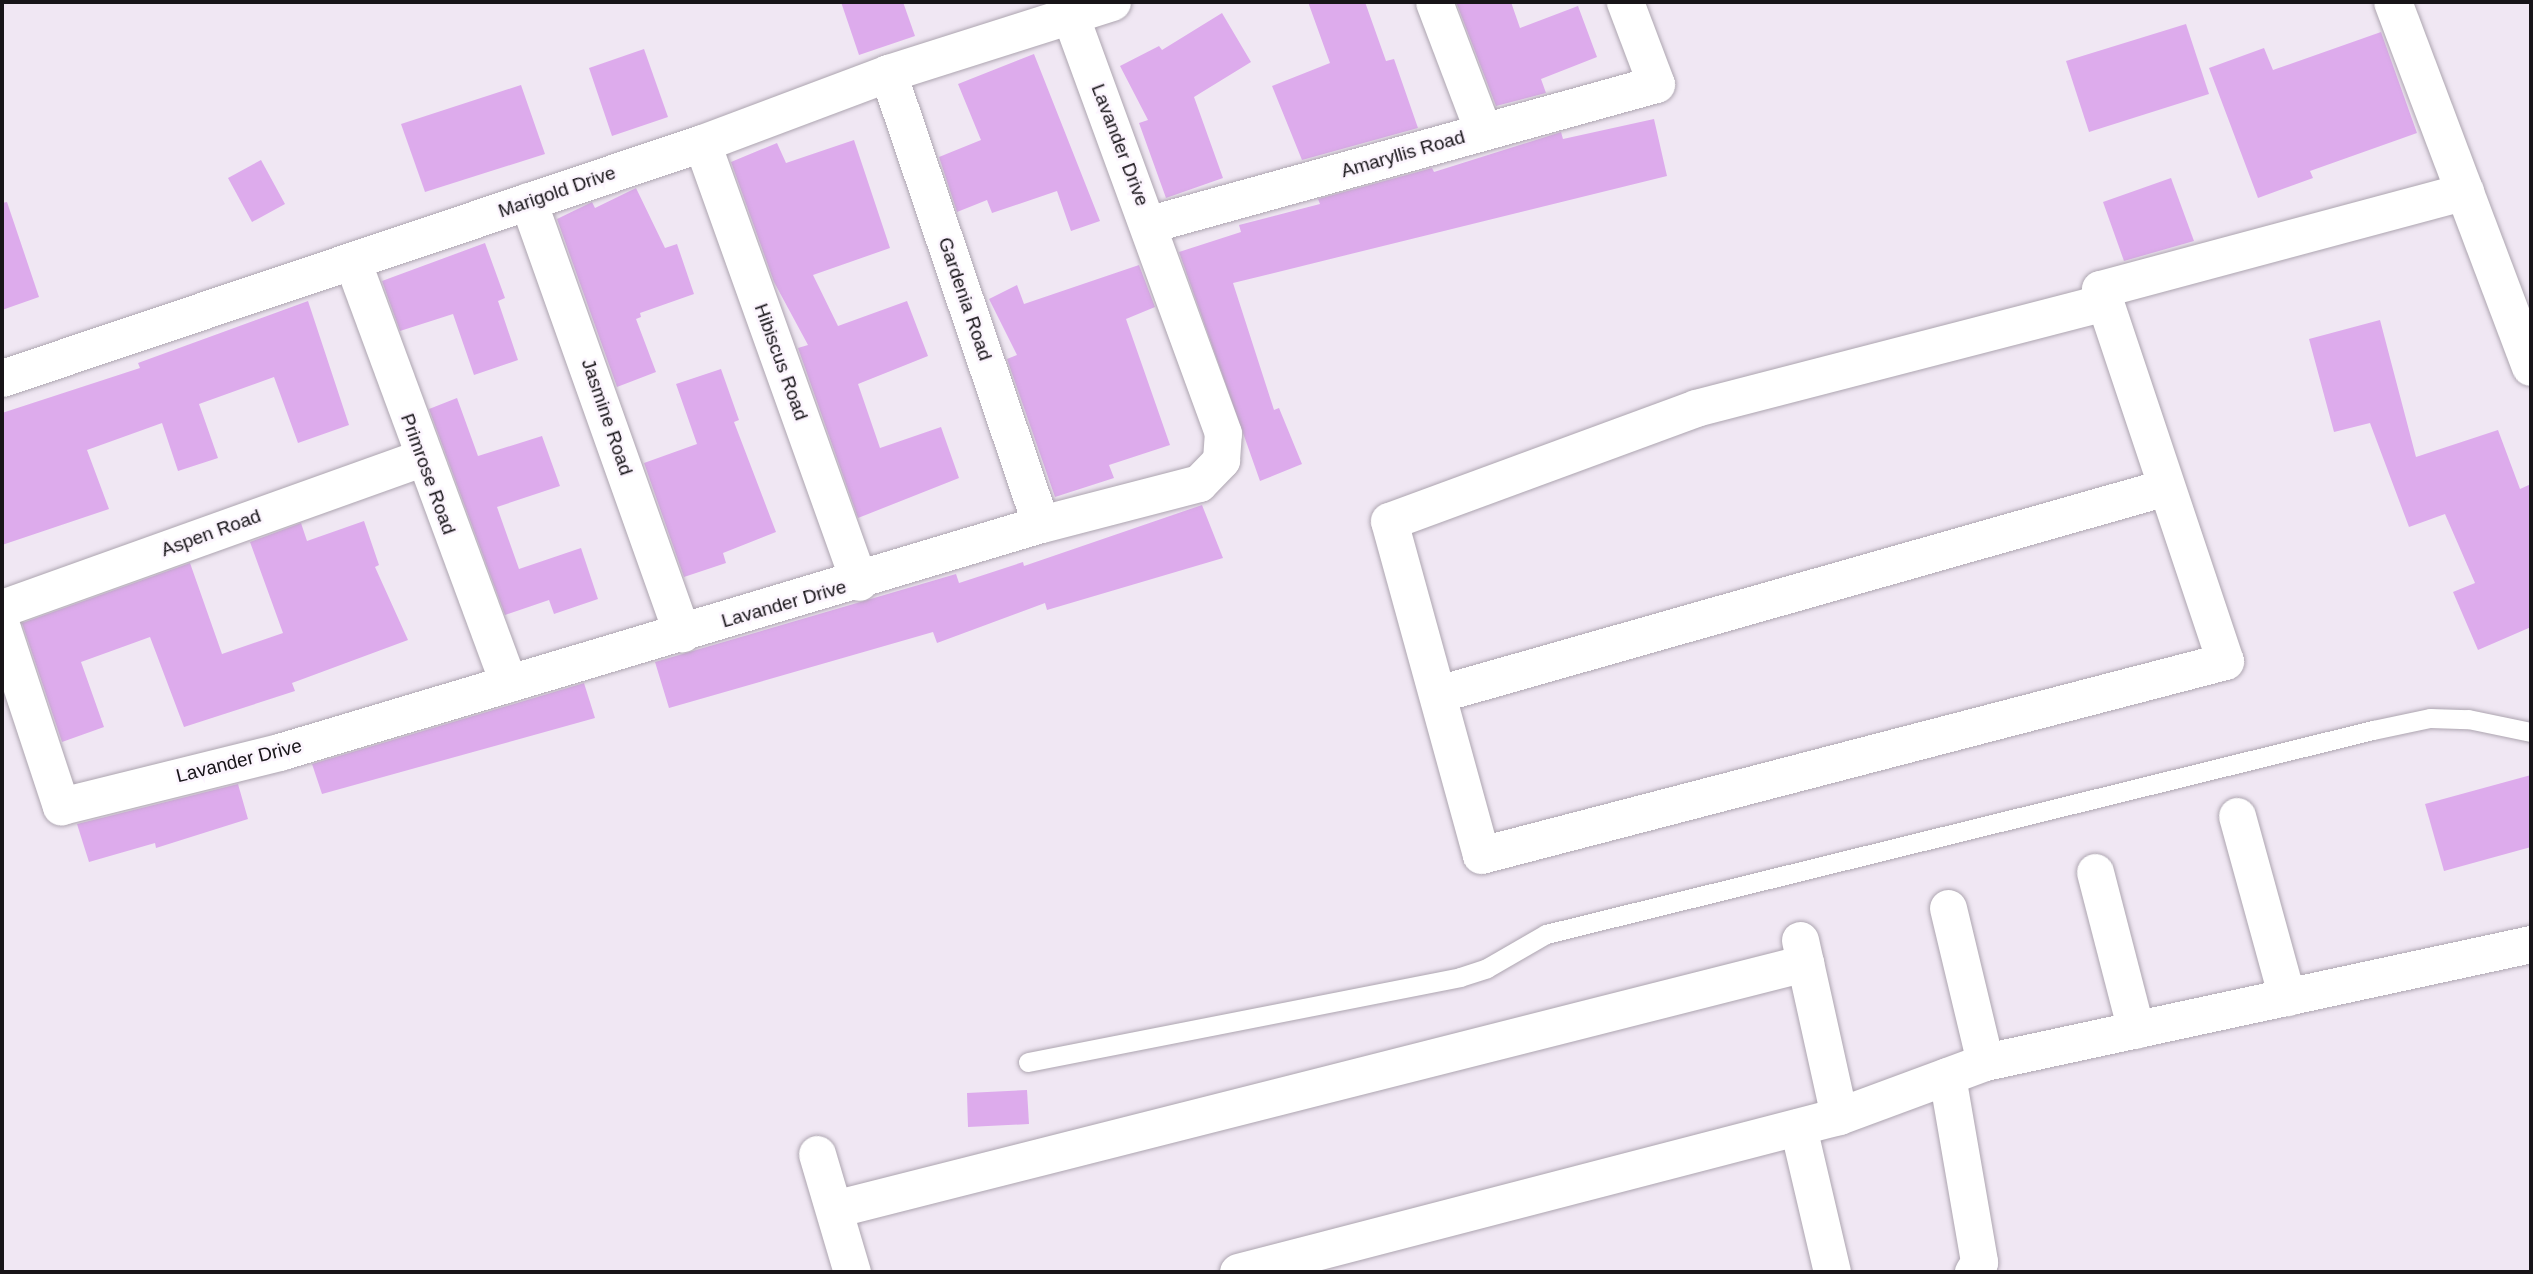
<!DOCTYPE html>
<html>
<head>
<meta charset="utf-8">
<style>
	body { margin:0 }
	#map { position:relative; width:2533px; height:1274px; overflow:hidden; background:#f0e7f3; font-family:Helvetica,sans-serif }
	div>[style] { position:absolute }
	.building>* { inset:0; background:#ddabec }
	.roads { filter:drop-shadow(0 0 2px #ada5b0) drop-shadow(0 0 2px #ada5b0) }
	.service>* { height:19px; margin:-9.5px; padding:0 9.5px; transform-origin:9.5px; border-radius:9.5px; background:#fff }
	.minor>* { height:37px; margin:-18.5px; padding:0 18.5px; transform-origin:18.5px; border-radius:18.5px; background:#fff }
	.tertiary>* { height:38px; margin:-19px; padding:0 19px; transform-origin:19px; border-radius:19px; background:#fff }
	span { translate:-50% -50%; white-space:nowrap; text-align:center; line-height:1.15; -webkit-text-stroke:5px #fcf5fe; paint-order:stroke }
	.street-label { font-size:19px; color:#171418 }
	.frame { position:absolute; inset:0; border:4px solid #171418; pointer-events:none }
</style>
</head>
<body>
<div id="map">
	<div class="building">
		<i style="clip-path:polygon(841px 2px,903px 2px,915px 36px,859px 55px)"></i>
		<i style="clip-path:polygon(1308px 2px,1365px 2px,1386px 61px,1394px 59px,1418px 128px,1302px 160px,1272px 86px,1330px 63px)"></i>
		<i style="clip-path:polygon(1456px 2px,1511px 2px,1520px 28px,1578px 6px,1597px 57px,1541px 79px,1546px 93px,1496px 106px)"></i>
		<i style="clip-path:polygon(1222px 13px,1251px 62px,1194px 97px,1223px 178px,1166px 198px,1139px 123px,1148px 120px,1120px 66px,1159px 46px,1162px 50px)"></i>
		<i style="clip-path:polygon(2186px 24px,2209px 94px,2089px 132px,2066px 61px)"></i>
		<i style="clip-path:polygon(2381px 32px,2417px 133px,2310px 171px,2313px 178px,2258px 198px,2209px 68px,2264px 48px,2273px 70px)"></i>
		<i style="clip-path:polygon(644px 49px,668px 117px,612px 136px,589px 68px)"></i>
		<i style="clip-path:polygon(1034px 54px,1100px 221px,1071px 231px,1057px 191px,992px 213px,987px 200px,957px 212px,939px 157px,981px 140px,958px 84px)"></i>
		<i style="clip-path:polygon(521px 85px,545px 154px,425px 192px,401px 124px)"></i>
		<i style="clip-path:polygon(1654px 119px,1667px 176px,1233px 283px,1274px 410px,1279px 408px,1302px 464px,1260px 481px,1179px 252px,1241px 232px,1239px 225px,1320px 204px,1318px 199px,1432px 168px,1434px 172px,1561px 132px,1563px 139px)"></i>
		<i style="clip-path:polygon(854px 140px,890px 248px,813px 275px,838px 326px,907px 301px,928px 356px,858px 384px,880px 448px,941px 427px,959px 478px,858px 518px,798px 348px,808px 345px,774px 282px,731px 162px,777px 143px,786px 163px)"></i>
		<i style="clip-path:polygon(261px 160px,285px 204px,252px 222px,228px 178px)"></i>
		<i style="clip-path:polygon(2171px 178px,2194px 241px,2124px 261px,2103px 202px)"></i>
		<i style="clip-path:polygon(636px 188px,665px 248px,677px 244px,694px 294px,640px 313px,641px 317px,636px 319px,656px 372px,617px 387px,557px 219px,592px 202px,595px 208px)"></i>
		<i style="clip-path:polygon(7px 202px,39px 297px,2px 310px,2px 203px)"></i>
		<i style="clip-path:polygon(485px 243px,505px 298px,498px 301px,518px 360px,474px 375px,453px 314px,400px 331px,382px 281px)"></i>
		<i style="clip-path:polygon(1139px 265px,1155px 307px,1126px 319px,1170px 445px,1109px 465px,1114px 478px,1055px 497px,1007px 359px,1017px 355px,989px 299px,1017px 285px,1024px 304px)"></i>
		<i style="clip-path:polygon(308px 301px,349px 425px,298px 443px,274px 377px,199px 404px,218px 458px,178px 471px,162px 423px,87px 450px,109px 509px,2px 545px,2px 413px,140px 368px,138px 363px)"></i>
		<i style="clip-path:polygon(2380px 320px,2416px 457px,2498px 430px,2520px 489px,2531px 484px,2531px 627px,2478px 650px,2453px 592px,2475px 583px,2445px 514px,2409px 527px,2370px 423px,2334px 432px,2309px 339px)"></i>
		<i style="clip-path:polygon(721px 369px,739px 420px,734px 422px,776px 532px,723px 553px,726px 563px,684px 577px,644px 463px,697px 444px,676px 384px)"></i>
		<i style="clip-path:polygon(457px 398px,478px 456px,542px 436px,560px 486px,497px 507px,519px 569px,581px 548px,598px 599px,554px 614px,549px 600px,505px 615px,429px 409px)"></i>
		<i style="clip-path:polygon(1202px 505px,1223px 558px,1047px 610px,1045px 603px,937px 643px,933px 632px,669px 708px,655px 662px,956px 574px,959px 583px,1023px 562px,1024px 566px)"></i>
		<i style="clip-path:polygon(364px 521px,379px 565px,375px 567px,408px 640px,292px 683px,295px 691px,184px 727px,150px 637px,81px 662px,104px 727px,62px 742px,22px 623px,190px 563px,222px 654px,283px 633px,250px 542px,301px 523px,307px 541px)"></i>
		<i style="clip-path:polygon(584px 683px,595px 718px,322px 794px,312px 764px)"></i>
		<i style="clip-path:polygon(2531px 775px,2531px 847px,2444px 871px,2425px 804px)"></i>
		<i style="clip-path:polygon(238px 784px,248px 819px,156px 848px,155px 843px,89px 862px,77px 824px)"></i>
		<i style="clip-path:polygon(1027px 1090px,1029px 1124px,968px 1127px,967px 1093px)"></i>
	</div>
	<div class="roads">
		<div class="service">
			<i style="left:1028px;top:1062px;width:440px;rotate:-11.1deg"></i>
			<i style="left:1460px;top:977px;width:28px;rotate:-18deg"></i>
			<i style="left:1487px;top:968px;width:68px;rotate:-30deg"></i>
			<i style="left:1546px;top:934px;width:852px;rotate:-13.86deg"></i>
			<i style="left:2373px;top:730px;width:58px;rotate:-11.9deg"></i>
			<i style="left:2430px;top:718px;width:38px;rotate:2deg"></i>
			<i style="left:2468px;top:719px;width:64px;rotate:11.7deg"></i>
		</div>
		<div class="minor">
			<i style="left:1434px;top:2px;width:138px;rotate:69.2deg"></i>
			<i style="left:888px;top:73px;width:476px;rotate:71.3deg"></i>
			<i style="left:702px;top:143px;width:466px;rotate:70.3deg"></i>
			<i style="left:528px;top:201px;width:459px;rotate:70.4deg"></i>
			<i style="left:1150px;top:224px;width:525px;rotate:-15.47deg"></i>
			<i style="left:1656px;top:84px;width:88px;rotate:-110.7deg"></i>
			<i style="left:353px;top:263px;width:448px;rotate:69.7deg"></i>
			<i style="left:2105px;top:302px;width:423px;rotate:165.5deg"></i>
			<i style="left:1696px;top:408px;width:327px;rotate:159.8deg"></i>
			<i style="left:1389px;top:521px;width:346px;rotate:74.6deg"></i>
			<i style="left:1481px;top:855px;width:769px;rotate:-14.61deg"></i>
			<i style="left:2225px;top:661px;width:379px;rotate:-108.5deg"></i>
			<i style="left:2105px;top:302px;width:14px;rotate:-111deg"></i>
			<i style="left:2100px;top:289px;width:378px;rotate:-15deg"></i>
			<i style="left:2px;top:378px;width:738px;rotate:-18.56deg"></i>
			<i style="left:702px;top:143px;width:199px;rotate:-20.6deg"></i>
			<i style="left:888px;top:73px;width:235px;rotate:-17.6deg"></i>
			<i style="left:2px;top:608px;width:445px;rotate:-19.7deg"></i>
			<i style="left:2px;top:628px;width:188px;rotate:71.7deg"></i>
			<i style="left:61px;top:806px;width:225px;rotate:-13.9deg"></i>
			<i style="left:279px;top:752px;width:795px;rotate:-16.66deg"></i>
			<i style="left:1041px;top:524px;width:163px;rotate:-14.5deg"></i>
			<i style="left:1199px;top:483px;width:32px;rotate:-46deg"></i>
			<i style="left:1221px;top:460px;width:27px;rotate:-86deg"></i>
			<i style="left:1223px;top:433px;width:445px;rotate:-110.1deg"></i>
			<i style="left:1438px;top:694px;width:757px;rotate:-15.87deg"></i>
			<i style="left:2237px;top:816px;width:188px;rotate:74.6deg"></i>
			<i style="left:2095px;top:872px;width:163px;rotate:75.5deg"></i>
			<i style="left:1948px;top:908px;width:158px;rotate:76.5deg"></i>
			<i style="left:1800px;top:940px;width:180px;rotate:77.5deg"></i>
			<i style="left:1947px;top:1076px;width:189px;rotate:80.2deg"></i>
			<i style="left:1979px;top:1262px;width:12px;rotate:121deg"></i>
			<i style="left:1798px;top:1127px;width:149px;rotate:76.8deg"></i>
			<i style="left:817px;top:1154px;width:123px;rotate:73.5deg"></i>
			<i style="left:834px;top:1209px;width:1002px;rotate:-14.22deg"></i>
			<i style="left:1238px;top:1272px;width:621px;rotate:-14.55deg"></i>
			<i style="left:1839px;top:1116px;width:156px;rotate:-20.3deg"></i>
			<i style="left:1985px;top:1062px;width:559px;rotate:-12.2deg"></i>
		</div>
		<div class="tertiary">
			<i style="left:2393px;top:2px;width:390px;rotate:69.3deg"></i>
		</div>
	</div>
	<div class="street-label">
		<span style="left:1120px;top:145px;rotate:69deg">Lavander Drive</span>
		<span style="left:1403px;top:154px;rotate:-16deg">Amaryllis Road</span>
		<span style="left:557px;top:192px;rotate:-19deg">Marigold Drive</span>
		<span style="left:965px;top:299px;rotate:71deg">Gardenia Road</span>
		<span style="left:781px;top:362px;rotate:70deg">Hibiscus Road</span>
		<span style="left:607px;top:417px;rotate:71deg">Jasmine Road</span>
		<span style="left:428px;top:474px;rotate:70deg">Primrose Road</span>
		<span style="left:211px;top:533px;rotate:-20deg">Aspen Road</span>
		<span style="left:784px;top:604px;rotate:-16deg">Lavander Drive</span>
		<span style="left:239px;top:761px;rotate:-14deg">Lavander Drive</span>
	</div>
	<div class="frame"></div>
</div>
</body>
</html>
